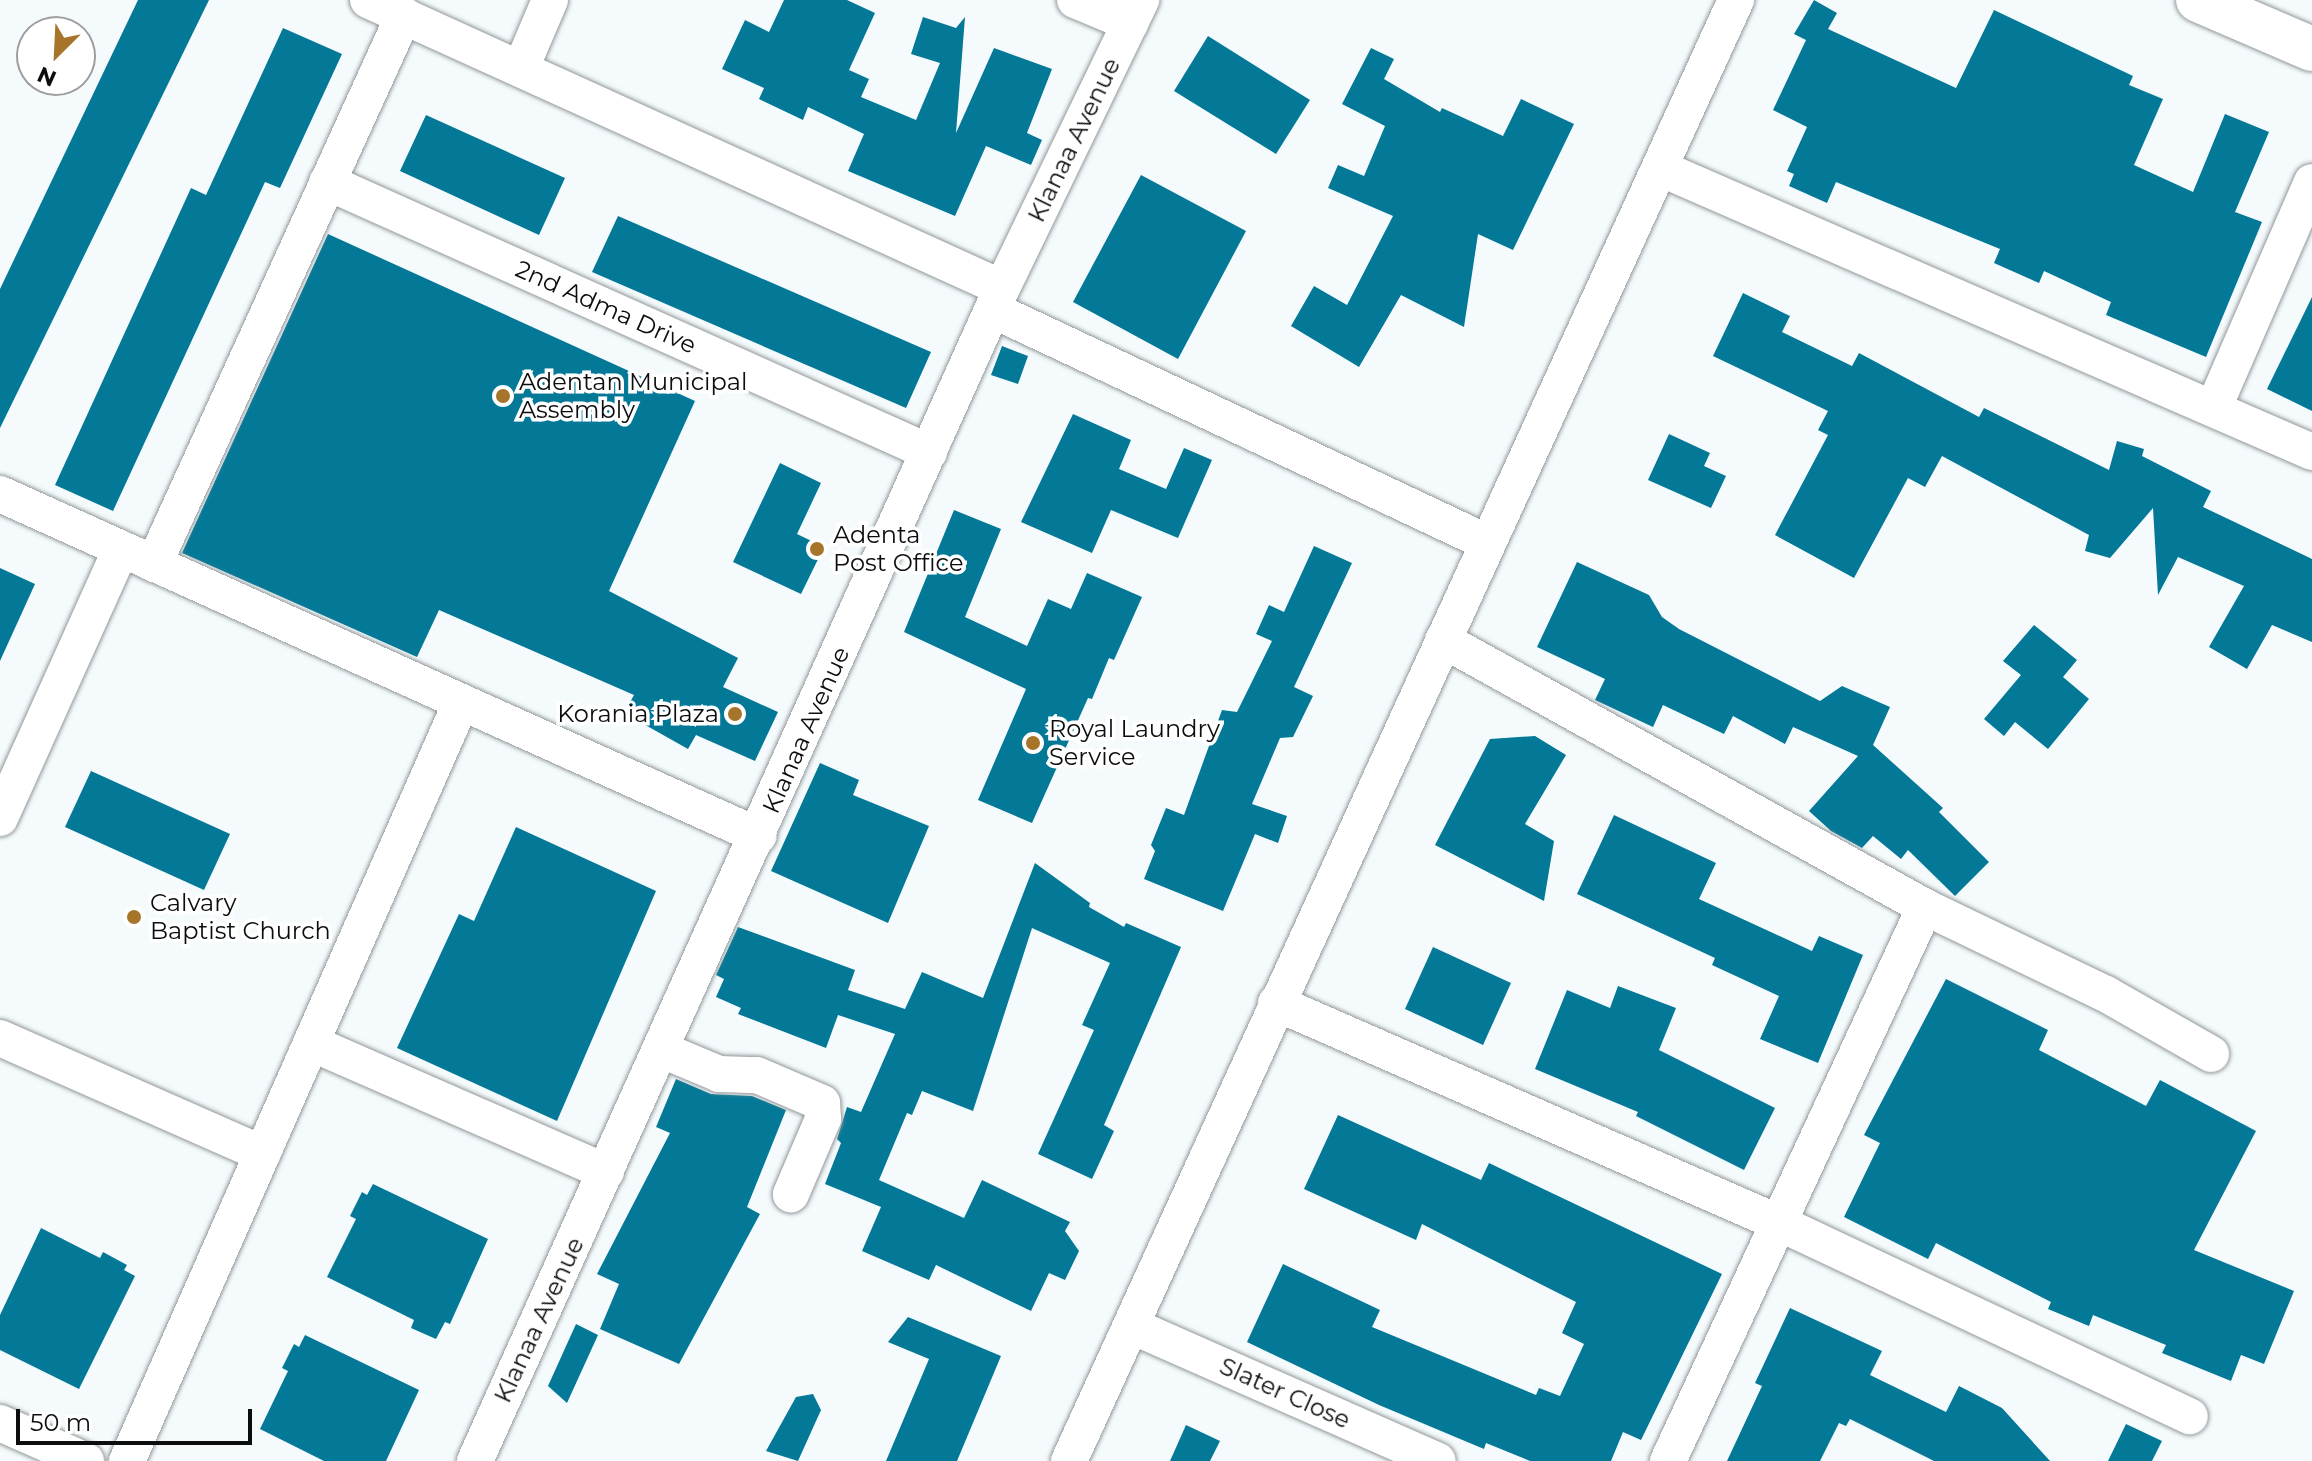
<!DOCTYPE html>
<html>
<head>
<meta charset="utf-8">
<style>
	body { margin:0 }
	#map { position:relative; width:2312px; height:1461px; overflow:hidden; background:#f5fbfd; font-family:Montserrat,sans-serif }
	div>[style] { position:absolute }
	.building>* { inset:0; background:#037897 }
	.roads { filter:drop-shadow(0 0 2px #92979a) drop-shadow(0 0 2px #92979a) }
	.street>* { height:36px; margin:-18px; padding:0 18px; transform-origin:18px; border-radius:18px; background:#fff }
	.secondary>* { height:44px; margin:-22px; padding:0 22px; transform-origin:22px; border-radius:22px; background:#fff }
	.dots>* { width:22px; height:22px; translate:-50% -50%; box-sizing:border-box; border:4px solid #fff; border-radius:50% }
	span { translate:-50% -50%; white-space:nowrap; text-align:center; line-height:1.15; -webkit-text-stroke:7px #fff; paint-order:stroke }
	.street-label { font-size:24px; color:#0b0d0e }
	.poi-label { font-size:24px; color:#0b0d0e }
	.left { translate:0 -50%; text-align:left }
	.right { translate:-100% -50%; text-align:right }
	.north { position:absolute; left:16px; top:16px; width:80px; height:80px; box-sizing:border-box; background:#fff; border:2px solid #9d9e9f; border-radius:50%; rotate:204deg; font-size:22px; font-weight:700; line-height:32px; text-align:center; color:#0b0d0e }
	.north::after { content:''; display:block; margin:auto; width:28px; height:36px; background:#a6752a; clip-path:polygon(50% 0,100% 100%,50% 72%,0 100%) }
	.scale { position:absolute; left:16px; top:1409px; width:236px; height:36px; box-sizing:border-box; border:4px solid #0b0d0e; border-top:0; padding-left:10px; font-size:24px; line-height:28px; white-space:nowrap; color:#0b0d0e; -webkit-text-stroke:6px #fff; paint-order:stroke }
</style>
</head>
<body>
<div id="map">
	<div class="building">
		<i style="clip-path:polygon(138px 0,209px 0,0 428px,0 289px)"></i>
		<i style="clip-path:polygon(784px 0,847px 0,875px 13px,849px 70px,869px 79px,861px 97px,916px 120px,940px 63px,911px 54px,923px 17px,956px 28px,965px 17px,956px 133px,994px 48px,1052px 69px,1027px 133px,1042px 140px,1031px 165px,986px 146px,955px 216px,848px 171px,864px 134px,808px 107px,803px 120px,759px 99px,764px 88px,722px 69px,745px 20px,769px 32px)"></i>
		<i style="clip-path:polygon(1814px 0,1837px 13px,1828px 29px,1956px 88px,1994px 10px,2133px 76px,2129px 85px,2163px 99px,2134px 165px,2193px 192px,2225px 114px,2269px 132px,2235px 212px,2262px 222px,2206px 357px,2106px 315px,2111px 302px,2044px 271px,2039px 283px,1994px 263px,2000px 249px,1836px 182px,1827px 203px,1789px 186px,1794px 174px,1787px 171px,1807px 127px,1773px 110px,1806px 40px,1794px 34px)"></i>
		<i style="clip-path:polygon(283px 28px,342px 54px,280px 188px,265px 182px,113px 511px,55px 485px,191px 188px,206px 195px)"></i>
		<i style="clip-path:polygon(1208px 36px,1310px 100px,1276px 154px,1174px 91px)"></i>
		<i style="clip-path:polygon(1371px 48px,1394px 59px,1384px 79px,1440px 112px,1442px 108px,1503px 136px,1521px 99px,1574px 124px,1513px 250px,1478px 234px,1464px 327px,1401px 295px,1359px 367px,1291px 326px,1314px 286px,1347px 305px,1393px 216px,1328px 188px,1338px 165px,1364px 176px,1385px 126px,1342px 104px)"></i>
		<i style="clip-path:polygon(426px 115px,565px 178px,539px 235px,400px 171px)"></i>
		<i style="clip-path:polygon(1141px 175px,1246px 231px,1178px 359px,1073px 302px)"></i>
		<i style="clip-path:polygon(618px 216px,931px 352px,906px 408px,592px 272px)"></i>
		<i style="clip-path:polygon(328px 234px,695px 401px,609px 591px,738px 658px,723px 687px,778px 712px,755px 761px,696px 735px,688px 749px,624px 713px,634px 695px,439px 610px,417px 657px,182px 553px)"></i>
		<i style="clip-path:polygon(1743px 293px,1790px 316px,1782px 332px,1852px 366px,1859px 353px,1979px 417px,1984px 408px,2109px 470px,2117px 441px,2144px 449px,2142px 456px,2211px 491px,2203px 507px,2312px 559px,2312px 642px,2272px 625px,2247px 669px,2209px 647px,2244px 586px,2178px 557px,2158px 595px,2153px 508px,2110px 558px,2085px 551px,2089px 535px,1942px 456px,1925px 487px,1908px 478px,1854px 578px,1775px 535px,1828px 435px,1818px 430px,1828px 411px,1713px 356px)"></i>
		<i style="clip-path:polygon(2312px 297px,2312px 411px,2267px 389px)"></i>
		<i style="clip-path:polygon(1002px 346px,1028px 356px,1018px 384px,991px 375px)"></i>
		<i style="clip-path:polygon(1073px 414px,1131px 440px,1119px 469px,1166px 489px,1184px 448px,1212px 460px,1178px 538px,1111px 510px,1092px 553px,1021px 522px)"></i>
		<i style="clip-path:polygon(1669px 434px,1710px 453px,1704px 466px,1726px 476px,1711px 508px,1648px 480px)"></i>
		<i style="clip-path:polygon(780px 463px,821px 483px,797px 534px,824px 547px,801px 594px,733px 562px)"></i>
		<i style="clip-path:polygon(954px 510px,1001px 529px,965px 617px,1027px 646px,1048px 599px,1071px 609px,1087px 573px,1142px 597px,1114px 660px,1109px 658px,1092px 699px,1088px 698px,1032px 823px,978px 800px,1026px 689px,904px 632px)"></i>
		<i style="clip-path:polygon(1314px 546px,1352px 563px,1294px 687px,1313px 696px,1293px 737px,1280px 738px,1252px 804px,1287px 816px,1278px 843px,1255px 834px,1223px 911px,1144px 879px,1155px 851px,1151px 845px,1166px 808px,1184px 815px,1222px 710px,1237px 712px,1272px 641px,1256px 634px,1269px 605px,1284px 612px)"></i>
		<i style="clip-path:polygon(1577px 562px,1649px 595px,1662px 617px,1679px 629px,1820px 701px,1842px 686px,1890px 707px,1873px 745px,1943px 808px,1939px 812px,1989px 862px,1955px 896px,1908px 850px,1901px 859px,1873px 836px,1862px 848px,1831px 831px,1809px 811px,1858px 756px,1793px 727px,1785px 744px,1733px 716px,1724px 734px,1663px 705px,1653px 727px,1595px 700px,1605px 679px,1537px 647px)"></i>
		<i style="clip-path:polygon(0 568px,35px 584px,0 661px)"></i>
		<i style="clip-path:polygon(2034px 625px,2077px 660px,2063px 677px,2089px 699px,2048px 749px,2015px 722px,2004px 736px,1984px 719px,2021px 675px,2003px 661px)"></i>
		<i style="clip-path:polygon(1535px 736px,1566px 755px,1525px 824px,1554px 841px,1544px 901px,1435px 845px,1490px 739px)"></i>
		<i style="clip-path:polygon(820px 763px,859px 780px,853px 795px,929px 826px,888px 923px,771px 871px)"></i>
		<i style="clip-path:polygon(91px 771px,230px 834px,204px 890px,65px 827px)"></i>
		<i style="clip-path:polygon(1614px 815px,1716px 863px,1699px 899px,1812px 951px,1819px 936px,1863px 955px,1818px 1063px,1760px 1039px,1779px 996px,1712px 965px,1715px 958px,1577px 894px)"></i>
		<i style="clip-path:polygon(516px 827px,656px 891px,557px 1121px,397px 1048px,459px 914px,474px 921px)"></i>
		<i style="clip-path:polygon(1035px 863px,1090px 903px,1089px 907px,1124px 927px,1126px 923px,1181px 947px,1104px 1125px,1114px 1131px,1092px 1179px,1038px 1154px,1094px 1030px,1082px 1025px,1110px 963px,1032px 928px,973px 1111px,922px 1091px,912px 1115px,907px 1113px,879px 1180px,964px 1218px,982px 1180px,1070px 1222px,1065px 1231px,1079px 1251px,1065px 1280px,1049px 1273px,1031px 1311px,936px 1265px,929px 1280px,862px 1251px,881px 1207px,825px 1184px,841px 1143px,837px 1139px,847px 1107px,861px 1112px,895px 1034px,838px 1015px,826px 1048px,738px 1014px,741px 1008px,716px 997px,724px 979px,716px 975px,738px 927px,855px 970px,848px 990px,905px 1009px,922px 972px,983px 998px)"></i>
		<i style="clip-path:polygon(1433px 947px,1511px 983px,1483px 1045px,1405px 1009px)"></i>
		<i style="clip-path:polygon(1946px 979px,2048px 1030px,2039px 1050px,2146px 1106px,2160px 1080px,2256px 1131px,2194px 1250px,2294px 1291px,2264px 1364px,2241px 1355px,2231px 1381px,2162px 1353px,2166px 1345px,2093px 1315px,2089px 1326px,2048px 1309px,2051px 1302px,1936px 1243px,1928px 1259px,1844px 1217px,1880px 1143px,1864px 1135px)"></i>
		<i style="clip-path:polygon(1618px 986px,1676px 1008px,1659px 1050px,1775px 1108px,1744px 1170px,1636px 1116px,1638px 1112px,1535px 1069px,1567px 990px,1610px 1008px)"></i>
		<i style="clip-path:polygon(676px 1079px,711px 1094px,752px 1096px,786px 1110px,747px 1207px,760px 1214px,679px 1364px,600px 1329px,619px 1284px,597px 1274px,670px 1133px,656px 1127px)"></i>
		<i style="clip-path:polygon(1338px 1115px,1481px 1180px,1489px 1163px,1722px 1274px,1641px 1440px,1623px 1432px,1611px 1461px,1530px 1461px,1486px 1443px,1484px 1449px,1379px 1405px,1247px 1342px,1283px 1264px,1380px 1310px,1372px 1327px,1536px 1395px,1539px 1388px,1560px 1396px,1584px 1344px,1562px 1333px,1576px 1302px,1422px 1224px,1416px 1240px,1304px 1189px)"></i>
		<i style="clip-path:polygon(373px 1184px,488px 1239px,450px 1324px,445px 1322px,436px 1339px,411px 1328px,414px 1320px,327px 1277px,356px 1219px,350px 1216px,362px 1192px,367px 1195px)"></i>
		<i style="clip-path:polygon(41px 1228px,100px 1258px,103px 1252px,127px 1265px,124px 1270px,135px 1276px,79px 1389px,0 1350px,0 1315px)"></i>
		<i style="clip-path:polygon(1790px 1308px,1882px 1351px,1870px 1375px,1946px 1412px,1959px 1386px,2002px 1408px,2050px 1461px,1934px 1461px,1850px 1419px,1846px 1426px,1839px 1423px,1820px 1461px,1727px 1461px,1762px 1386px,1755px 1383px)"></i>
		<i style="clip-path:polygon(908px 1317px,1001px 1356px,957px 1461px,886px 1461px,929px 1359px,888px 1342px)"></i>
		<i style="clip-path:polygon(576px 1324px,598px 1335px,567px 1403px,548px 1386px)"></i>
		<i style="clip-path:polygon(305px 1335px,419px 1390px,386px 1461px,324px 1461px,260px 1429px,288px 1371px,282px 1368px,294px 1344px,299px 1347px)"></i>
		<i style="clip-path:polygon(813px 1394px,821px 1410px,798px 1461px,766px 1451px,796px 1397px)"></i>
		<i style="clip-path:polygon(2126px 1424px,2162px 1441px,2152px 1461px,2108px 1461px)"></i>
		<i style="clip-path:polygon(1186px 1425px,1220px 1441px,1210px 1461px,1170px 1461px)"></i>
	</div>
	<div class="roads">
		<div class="street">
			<i style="left:368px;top:0;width:696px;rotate:24.43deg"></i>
			<i style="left:1075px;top:0;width:60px;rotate:22.7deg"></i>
			<i style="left:521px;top:68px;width:74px;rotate:-66.9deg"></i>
			<i style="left:1662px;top:169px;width:709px;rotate:23.53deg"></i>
			<i style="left:327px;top:182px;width:660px;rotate:24.16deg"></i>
			<i style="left:993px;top:310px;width:545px;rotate:25.2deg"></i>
			<i style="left:2214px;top:407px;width:245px;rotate:-66.5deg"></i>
			<i style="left:0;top:494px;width:832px;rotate:24.26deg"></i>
			<i style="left:154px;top:564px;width:603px;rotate:-65.52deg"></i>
			<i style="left:1443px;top:640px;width:551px;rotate:28.98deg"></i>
			<i style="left:1925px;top:907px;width:201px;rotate:25.7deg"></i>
			<i style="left:2106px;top:994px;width:121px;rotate:29.7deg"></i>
			<i style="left:0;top:818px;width:295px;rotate:-65.8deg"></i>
			<i style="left:1276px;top:1003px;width:549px;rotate:23.62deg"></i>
			<i style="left:1779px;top:1223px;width:454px;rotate:25.2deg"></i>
			<i style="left:0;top:1038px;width:287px;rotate:23.8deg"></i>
			<i style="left:311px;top:1043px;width:322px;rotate:23.6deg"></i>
			<i style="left:662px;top:1050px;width:62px;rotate:22.8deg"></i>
			<i style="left:719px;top:1074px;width:38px;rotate:2deg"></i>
			<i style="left:757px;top:1075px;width:71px;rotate:23.3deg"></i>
			<i style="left:822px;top:1103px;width:16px;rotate:86deg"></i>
			<i style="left:823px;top:1119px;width:82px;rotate:113.1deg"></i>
			<i style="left:1132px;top:1326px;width:334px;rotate:23.8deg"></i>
			<i style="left:0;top:1423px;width:94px;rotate:23.8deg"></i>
			<i style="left:127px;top:1461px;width:826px;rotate:-66.23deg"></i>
			<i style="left:475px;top:1461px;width:1286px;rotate:-65.81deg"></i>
			<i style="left:1002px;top:288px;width:320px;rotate:-64.2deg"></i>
			<i style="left:1069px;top:1461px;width:1606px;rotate:-65.46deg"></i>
			<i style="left:1668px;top:1461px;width:611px;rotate:-65.11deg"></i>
		</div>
		<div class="secondary">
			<i style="left:2198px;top:0;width:124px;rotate:23.3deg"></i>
		</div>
	</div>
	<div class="dots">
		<i style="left:503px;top:396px;background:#a6752a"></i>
		<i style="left:817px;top:549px;background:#a6752a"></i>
		<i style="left:735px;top:714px;background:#a6752a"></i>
		<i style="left:1033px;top:743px;background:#a6752a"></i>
		<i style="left:134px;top:917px;background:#a6752a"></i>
	</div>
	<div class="street-label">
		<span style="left:1074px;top:140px;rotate:-64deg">Klanaa Avenue</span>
		<span style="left:606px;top:307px;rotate:24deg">2nd Adma Drive</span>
		<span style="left:806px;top:730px;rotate:-66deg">Klanaa Avenue</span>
		<span style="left:539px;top:1320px;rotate:-65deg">Klanaa Avenue</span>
		<span style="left:1285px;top:1393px;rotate:24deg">Slater Close</span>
	</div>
	<div class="poi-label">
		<span class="left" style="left:519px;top:396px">Adentan Municipal<br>Assembly</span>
		<span class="left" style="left:833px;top:549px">Adenta<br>Post Office</span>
		<span class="right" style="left:719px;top:714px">Korania Plaza</span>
		<span class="left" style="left:1049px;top:743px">Royal Laundry<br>Service</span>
		<span class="left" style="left:150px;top:917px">Calvary<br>Baptist Church</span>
	</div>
	<div class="north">N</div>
	<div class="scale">50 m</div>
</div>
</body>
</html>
